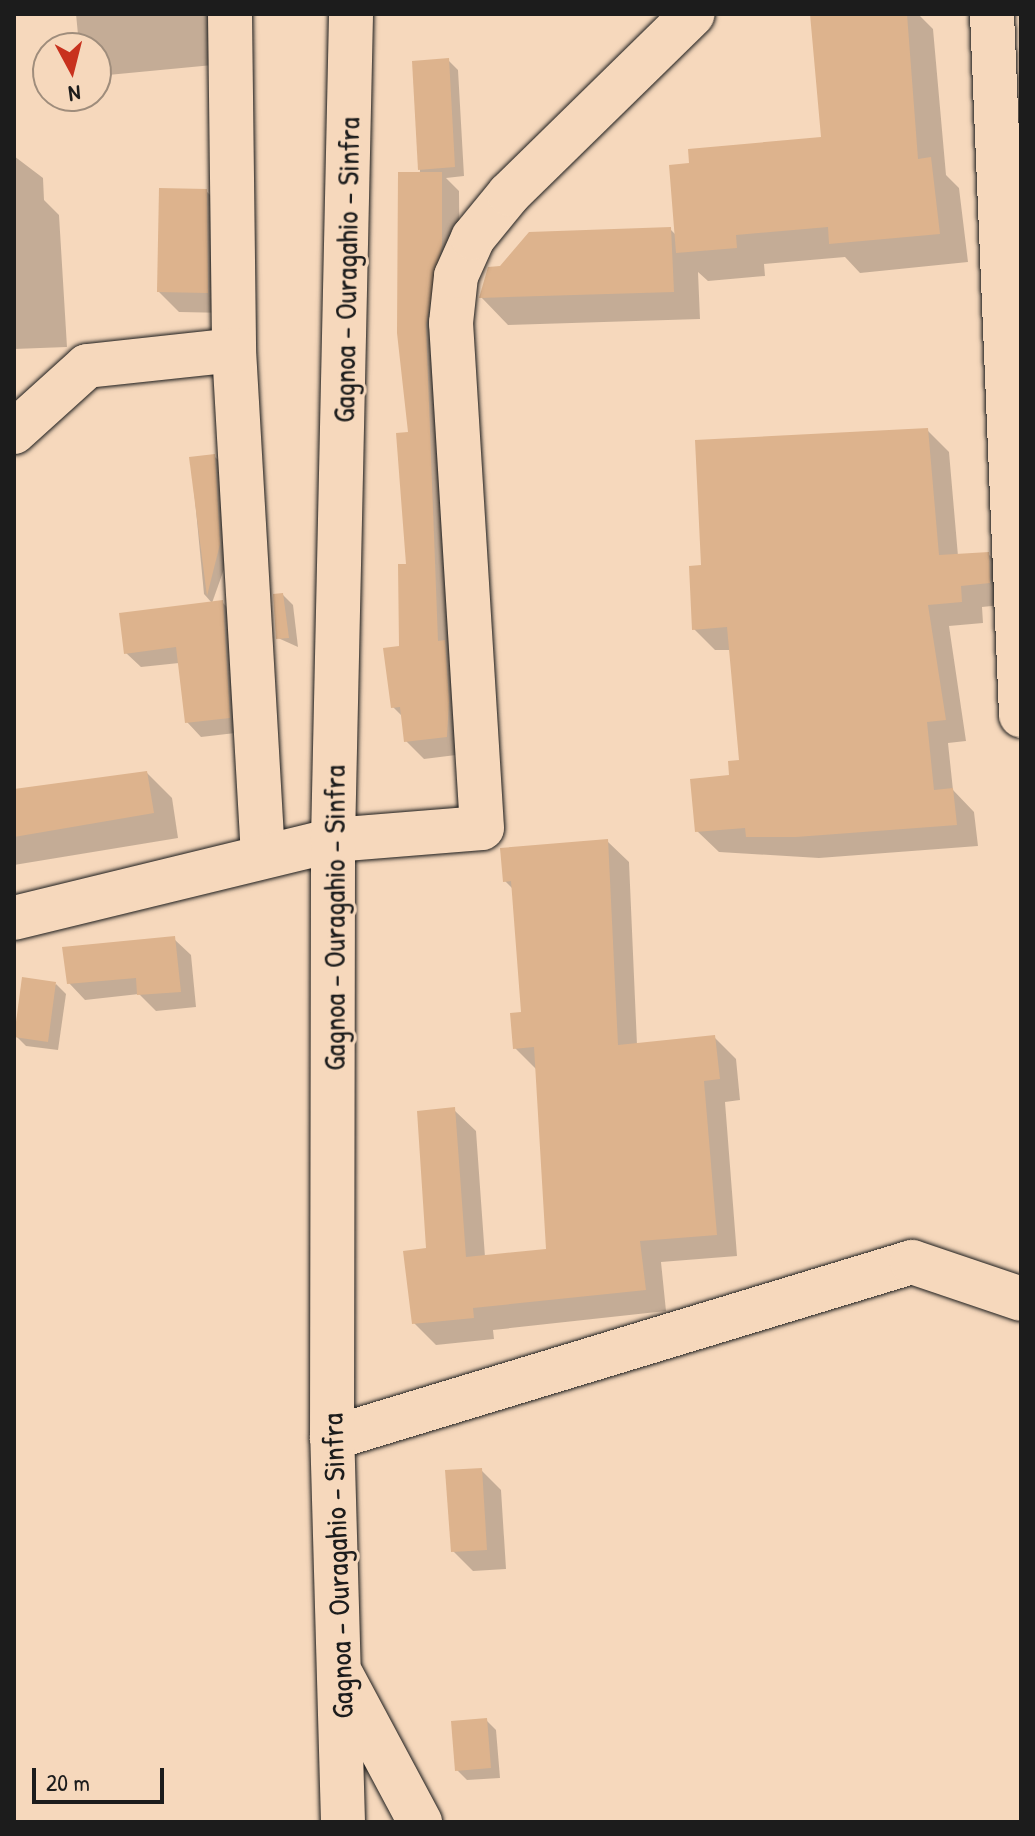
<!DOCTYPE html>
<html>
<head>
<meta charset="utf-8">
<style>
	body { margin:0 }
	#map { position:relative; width:1035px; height:1836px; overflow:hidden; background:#f6d8bc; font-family:"Patrick Hand",sans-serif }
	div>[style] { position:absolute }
	.shadow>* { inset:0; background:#0003 }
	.building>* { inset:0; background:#ddb38d }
	.roads { filter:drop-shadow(0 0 2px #1c1c1c) drop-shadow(0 0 2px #1c1c1c) }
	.minor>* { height:44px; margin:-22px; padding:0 22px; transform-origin:22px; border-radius:22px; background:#f6d8bc }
	.major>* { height:44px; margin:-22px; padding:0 22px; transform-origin:22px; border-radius:22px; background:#f6d8bc }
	span { translate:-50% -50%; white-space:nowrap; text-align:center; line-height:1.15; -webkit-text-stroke:6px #f6d8bc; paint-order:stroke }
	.street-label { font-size:30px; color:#1c1c1c }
	.frame { position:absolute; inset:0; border:16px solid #1c1c1c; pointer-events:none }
	.north { position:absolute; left:32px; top:32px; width:80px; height:80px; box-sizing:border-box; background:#f6d8bc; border:2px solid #9f8d7c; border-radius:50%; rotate:173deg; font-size:22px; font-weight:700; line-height:32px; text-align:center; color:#1c1c1c }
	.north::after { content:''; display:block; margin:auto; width:28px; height:36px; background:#c8321e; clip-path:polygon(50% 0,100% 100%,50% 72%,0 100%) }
	.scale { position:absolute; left:32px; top:1768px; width:132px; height:36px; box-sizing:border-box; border:4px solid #1c1c1c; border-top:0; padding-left:10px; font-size:24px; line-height:28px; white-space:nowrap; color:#1c1c1c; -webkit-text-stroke:6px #f6d8bc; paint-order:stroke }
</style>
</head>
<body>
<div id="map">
	<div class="shadow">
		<i style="clip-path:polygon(76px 14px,236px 14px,234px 63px,108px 75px,96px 63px,96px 48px,79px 45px)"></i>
		<i style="clip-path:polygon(812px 14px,918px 14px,933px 29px,946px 175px,959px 188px,968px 262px,860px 273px,845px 257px,764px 264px,765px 276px,708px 281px,698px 272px,700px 319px,508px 325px,481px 297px,489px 269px,670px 229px,677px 236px,824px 139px)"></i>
		<i style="clip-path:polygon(448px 60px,458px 70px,464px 176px,446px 178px,459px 191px,464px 754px,424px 759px,406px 741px,404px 718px,393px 707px,408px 566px,420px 169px)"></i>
		<i style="clip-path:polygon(14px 156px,43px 178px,44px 200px,59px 215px,67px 347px,14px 349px)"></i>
		<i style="clip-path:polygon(206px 191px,227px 211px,228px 313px,179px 312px,159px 292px)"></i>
		<i style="clip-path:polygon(927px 430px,949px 452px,958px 556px,988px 554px,1010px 575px,1011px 604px,982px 607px,983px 623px,949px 626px,966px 741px,948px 743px,953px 790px,974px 812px,978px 846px,819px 858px,719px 852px,697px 831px,742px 762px,731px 650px,715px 650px,694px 629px,703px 567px)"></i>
		<i style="clip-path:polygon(214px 456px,224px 466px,229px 555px,212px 603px,204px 594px,191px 458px)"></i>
		<i style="clip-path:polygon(283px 595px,293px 605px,298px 647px,278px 638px)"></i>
		<i style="clip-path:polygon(223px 603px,237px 617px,244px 732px,201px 737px,187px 722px,179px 663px,141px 667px,126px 653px)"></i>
		<i style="clip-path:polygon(147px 773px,172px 798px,178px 838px,14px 865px,14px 792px)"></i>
		<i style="clip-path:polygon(607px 841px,629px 862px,637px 1045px,714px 1037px,736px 1059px,740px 1100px,725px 1102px,737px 1256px,661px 1262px,666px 1311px,493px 1330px,494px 1339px,436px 1345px,414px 1323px,454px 1110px,476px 1131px,485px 1257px,548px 1250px,538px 1071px,515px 1048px,523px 1014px,513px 889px,505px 881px)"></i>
		<i style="clip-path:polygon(174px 939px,191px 955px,196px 1007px,156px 1011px,139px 994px,85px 1000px,69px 983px)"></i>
		<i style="clip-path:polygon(56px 984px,66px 994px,58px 1050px,26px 1046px,16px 1036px)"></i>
		<i style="clip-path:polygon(481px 1470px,501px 1490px,506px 1569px,473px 1571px,453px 1551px)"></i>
		<i style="clip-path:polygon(486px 1720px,496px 1730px,500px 1778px,467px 1780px,457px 1770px)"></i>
	</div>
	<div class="building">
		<i style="clip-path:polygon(810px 14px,907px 14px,918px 159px,931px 157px,940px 234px,829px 244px,828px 227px,736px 235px,737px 248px,676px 253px,669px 165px,689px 163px,688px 149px,821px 137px)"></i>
		<i style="clip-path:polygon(449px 58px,455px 167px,418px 170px,412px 61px)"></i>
		<i style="clip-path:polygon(398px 172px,442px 172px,442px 245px,426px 325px,438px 641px,445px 640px,449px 701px,447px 737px,404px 742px,400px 707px,391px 708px,383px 648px,399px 646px,398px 564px,406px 564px,396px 433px,408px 432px,397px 333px)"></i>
		<i style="clip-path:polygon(159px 188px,207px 189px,208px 293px,157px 292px)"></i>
		<i style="clip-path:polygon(671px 227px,674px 292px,479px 298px,488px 267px,500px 266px,529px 232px)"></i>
		<i style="clip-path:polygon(928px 428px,939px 555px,989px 552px,990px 583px,961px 586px,962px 602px,928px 605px,946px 720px,927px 722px,934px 790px,953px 788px,957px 825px,796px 837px,746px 837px,745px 828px,695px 832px,690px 779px,729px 775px,728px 761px,739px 760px,727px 627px,692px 630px,689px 566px,701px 565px,695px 440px)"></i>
		<i style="clip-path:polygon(215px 454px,220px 544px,207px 596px,189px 457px)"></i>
		<i style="clip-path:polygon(283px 593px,289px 638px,276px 639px,273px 594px)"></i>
		<i style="clip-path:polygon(223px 600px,230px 718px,185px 723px,176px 647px,124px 654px,119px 613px)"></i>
		<i style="clip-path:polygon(147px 771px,154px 813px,14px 837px,14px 789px)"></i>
		<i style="clip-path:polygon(608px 839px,618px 1045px,715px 1035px,720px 1079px,704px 1081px,717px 1235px,640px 1241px,646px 1290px,473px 1308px,474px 1318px,412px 1324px,403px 1251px,426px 1248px,417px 1111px,455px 1107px,466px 1257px,546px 1249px,534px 1047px,513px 1049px,510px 1013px,521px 1012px,511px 881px,503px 882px,500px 848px)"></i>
		<i style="clip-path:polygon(175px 936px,181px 992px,137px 995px,136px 978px,67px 984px,62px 947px)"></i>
		<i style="clip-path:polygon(22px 977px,56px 982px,48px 1042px,14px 1037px)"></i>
		<i style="clip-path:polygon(482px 1468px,487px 1550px,451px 1552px,445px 1470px)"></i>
		<i style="clip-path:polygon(487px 1718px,491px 1768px,455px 1771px,451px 1721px)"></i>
	</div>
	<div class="roads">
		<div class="minor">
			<i style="left:230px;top:14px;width:336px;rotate:89.3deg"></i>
			<i style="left:234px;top:350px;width:507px;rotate:86.72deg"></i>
			<i style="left:992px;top:14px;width:702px;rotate:87.63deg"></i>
			<i style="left:14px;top:432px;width:98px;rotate:-42.1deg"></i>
			<i style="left:87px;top:366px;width:148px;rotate:-6.2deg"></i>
			<i style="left:14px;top:918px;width:328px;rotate:-13.7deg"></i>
			<i style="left:333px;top:840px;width:149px;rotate:-4.6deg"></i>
			<i style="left:482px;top:828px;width:506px;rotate:-93.51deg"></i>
			<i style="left:451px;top:323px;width:47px;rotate:-83.9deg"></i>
			<i style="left:456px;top:276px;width:42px;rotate:-65.9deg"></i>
			<i style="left:473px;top:238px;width:57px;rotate:-50.7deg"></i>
			<i style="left:509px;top:194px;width:257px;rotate:-44.4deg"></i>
			<i style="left:332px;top:1438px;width:606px;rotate:-16.88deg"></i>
			<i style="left:912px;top:1262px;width:115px;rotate:18.7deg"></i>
			<i style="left:342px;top:1676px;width:166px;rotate:61.9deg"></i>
		</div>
		<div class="major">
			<i style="left:343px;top:1822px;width:384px;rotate:-91.6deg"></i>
			<i style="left:332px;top:1438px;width:598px;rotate:-89.9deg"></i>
			<i style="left:333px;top:840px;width:826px;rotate:-88.75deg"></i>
		</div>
	</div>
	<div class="street-label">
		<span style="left:346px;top:270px;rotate:-89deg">Gagnoa - Ouragahio - Sinfra</span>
		<span style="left:334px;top:918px;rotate:-90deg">Gagnoa - Ouragahio - Sinfra</span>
		<span style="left:337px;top:1566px;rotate:-92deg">Gagnoa - Ouragahio - Sinfra</span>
	</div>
	<div class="frame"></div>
	<div class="north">N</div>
	<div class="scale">20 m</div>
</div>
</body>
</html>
